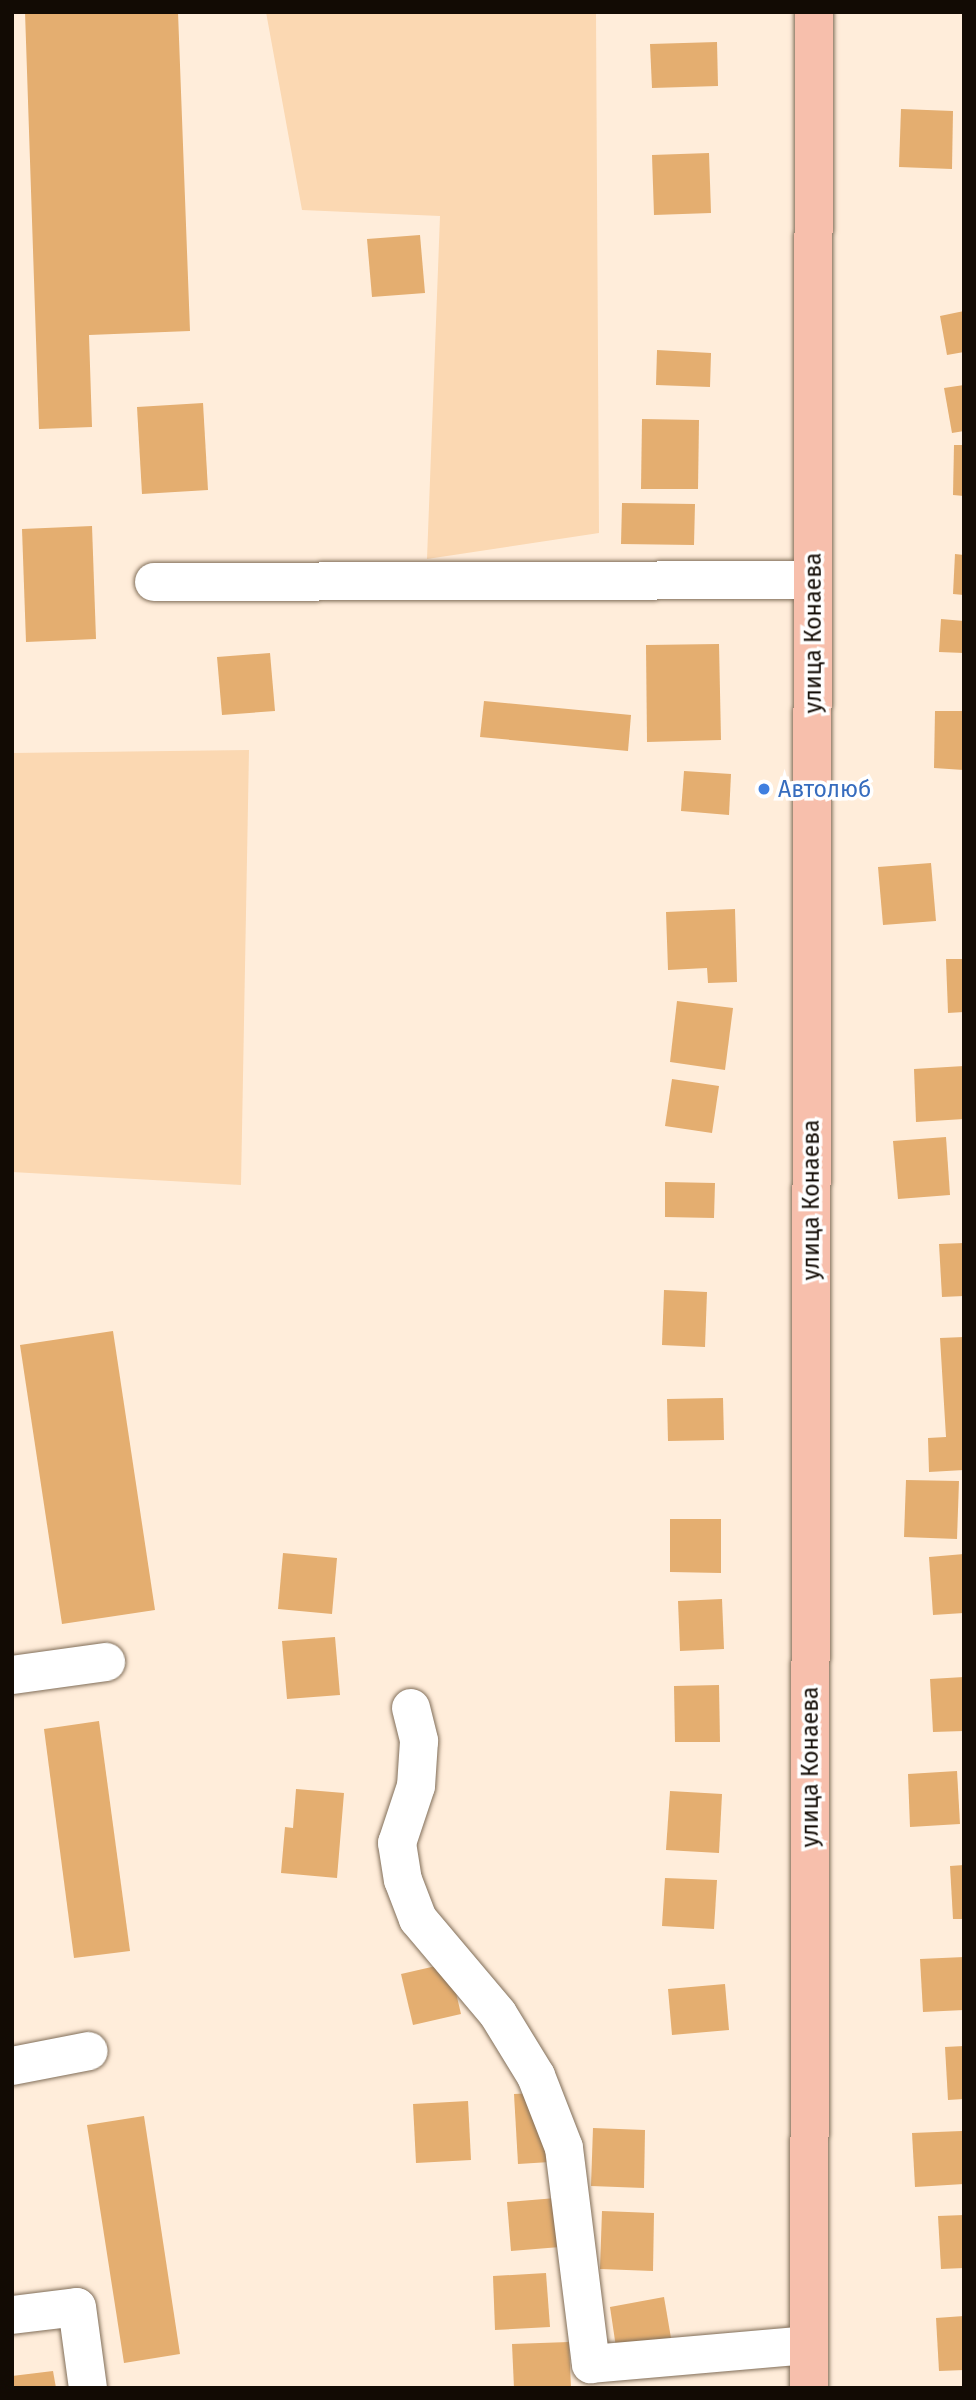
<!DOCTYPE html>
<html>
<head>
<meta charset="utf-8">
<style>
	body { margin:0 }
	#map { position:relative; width:976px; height:2400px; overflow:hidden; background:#ffedda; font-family:"Fira Sans",sans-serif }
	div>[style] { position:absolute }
	.green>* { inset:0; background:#fbd8b2 }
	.building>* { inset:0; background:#e4ae70 }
	.roads { filter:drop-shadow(0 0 2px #816e59) drop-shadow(0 0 2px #816e59) }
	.minor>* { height:38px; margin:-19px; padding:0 19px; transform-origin:19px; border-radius:19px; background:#fff }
	.major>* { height:38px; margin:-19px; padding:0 19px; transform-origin:19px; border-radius:19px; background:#f7bfac }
	.dots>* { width:19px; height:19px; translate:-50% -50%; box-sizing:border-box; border:4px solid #fff; border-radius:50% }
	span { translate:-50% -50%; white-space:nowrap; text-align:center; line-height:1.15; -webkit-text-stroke:7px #fff; paint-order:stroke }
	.street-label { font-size:23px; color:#120b04 }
	.shop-label { font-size:23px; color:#366cbe }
	.left { translate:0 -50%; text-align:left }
	.frame { position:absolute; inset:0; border:14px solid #120b04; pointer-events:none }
</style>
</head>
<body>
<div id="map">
	<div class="green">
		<i style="clip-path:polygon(266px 12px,596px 12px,599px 533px,427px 559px,440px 216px,302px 210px)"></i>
		<i style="clip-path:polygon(249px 750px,241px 1185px,12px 1172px,12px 753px)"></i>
	</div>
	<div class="building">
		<i style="clip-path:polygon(25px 12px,178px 12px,190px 331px,89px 335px,92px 427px,39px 429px)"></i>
		<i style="clip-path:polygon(717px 42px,718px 86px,652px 88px,650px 44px)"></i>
		<i style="clip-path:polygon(901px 109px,953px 111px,952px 169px,899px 167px)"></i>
		<i style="clip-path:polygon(709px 153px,711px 213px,654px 215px,652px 155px)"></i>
		<i style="clip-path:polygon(420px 235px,425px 293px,372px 297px,367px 239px)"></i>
		<i style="clip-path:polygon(964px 311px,964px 352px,947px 355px,940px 316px)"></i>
		<i style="clip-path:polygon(657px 350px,711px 353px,710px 387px,656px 385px)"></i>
		<i style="clip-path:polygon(964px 385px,964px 431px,952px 433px,944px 388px)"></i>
		<i style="clip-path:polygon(203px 403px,208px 490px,142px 494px,137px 407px)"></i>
		<i style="clip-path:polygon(642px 419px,699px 420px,698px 489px,641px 489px)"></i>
		<i style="clip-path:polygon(954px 445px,964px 445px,964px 496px,953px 495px)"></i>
		<i style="clip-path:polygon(622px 503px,695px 504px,694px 545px,621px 544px)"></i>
		<i style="clip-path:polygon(92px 526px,96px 639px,26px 642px,22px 529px)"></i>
		<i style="clip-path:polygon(955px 554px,964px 555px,964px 595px,953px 594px)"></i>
		<i style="clip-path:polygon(941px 619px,964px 621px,964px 653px,939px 652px)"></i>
		<i style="clip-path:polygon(719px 644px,721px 740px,647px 742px,646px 645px)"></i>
		<i style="clip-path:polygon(270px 653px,275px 711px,222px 715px,217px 657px)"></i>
		<i style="clip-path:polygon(484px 701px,631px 715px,628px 751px,480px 737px)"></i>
		<i style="clip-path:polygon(935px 711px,964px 711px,964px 770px,934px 768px)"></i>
		<i style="clip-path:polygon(684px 771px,731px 774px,729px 815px,681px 811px)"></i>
		<i style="clip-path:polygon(931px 863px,936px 921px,883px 925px,878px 867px)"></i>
		<i style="clip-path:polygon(735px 909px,737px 982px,708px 983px,707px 968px,668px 970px,666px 912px)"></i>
		<i style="clip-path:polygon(946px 959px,964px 959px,964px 1012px,948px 1013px)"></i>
		<i style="clip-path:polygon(677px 1001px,733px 1008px,725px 1070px,670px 1062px)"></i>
		<i style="clip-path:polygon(964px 1066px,964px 1119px,916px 1122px,914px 1069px)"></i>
		<i style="clip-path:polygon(672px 1079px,719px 1086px,712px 1133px,665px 1126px)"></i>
		<i style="clip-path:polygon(946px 1137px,950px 1195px,898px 1199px,893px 1141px)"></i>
		<i style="clip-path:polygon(665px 1182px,715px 1183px,714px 1218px,665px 1217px)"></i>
		<i style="clip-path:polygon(964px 1243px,964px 1296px,942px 1297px,939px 1244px)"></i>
		<i style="clip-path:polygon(664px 1290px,707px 1292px,705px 1347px,662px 1345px)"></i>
		<i style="clip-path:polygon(113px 1331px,155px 1610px,62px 1624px,20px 1345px)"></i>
		<i style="clip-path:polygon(964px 1337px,964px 1470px,929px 1472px,928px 1438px,946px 1437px,940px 1338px)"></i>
		<i style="clip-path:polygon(723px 1398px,724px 1440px,668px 1441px,667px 1399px)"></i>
		<i style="clip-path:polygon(906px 1480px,959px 1481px,957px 1539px,904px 1537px)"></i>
		<i style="clip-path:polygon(670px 1519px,721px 1519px,721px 1573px,670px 1572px)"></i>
		<i style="clip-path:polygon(283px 1553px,337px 1558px,332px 1614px,278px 1609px)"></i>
		<i style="clip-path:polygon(964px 1554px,964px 1613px,933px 1615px,929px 1557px)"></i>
		<i style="clip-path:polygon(722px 1599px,724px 1649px,680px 1651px,678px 1601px)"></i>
		<i style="clip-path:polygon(335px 1637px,340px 1695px,287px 1699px,282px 1641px)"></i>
		<i style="clip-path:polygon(964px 1677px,964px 1731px,933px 1732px,930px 1679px)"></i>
		<i style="clip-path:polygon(719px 1685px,720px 1742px,675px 1742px,674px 1686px)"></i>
		<i style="clip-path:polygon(99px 1721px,130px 1951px,74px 1958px,44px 1729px)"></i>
		<i style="clip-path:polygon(957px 1771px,960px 1824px,910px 1827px,908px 1774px)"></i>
		<i style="clip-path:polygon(296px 1789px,344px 1793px,337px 1878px,281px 1873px,285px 1827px,293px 1828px)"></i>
		<i style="clip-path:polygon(670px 1791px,722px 1794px,719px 1853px,666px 1850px)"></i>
		<i style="clip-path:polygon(964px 1865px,964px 1919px,953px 1919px,950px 1866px)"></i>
		<i style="clip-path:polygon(665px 1878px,717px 1880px,714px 1929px,662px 1926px)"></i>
		<i style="clip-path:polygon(964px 1957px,964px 2010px,923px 2012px,920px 1959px)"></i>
		<i style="clip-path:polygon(449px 1963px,461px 2014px,413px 2025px,401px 1974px)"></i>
		<i style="clip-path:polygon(725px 1984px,729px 2030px,672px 2035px,668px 1989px)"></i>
		<i style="clip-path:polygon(964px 2046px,964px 2099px,948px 2100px,945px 2047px)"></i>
		<i style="clip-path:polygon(535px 2093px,550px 2162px,518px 2164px,514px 2094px)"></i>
		<i style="clip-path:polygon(468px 2101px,471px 2160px,416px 2163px,413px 2104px)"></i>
		<i style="clip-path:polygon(144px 2116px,180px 2354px,124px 2363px,87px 2125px)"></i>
		<i style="clip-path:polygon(593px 2128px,645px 2130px,644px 2188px,591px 2186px)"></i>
		<i style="clip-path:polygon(962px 2131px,964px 2184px,915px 2187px,912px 2133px)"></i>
		<i style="clip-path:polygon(556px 2198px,560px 2247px,511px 2251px,507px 2202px)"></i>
		<i style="clip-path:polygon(602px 2211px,654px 2213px,653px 2271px,600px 2269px)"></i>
		<i style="clip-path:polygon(964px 2215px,964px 2268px,941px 2269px,938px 2216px)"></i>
		<i style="clip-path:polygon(546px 2273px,550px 2327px,495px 2330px,493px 2276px)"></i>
		<i style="clip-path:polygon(664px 2297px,672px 2344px,617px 2354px,610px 2307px)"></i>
		<i style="clip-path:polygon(964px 2316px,964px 2370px,939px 2371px,936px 2318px)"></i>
		<i style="clip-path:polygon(569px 2342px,571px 2388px,514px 2388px,512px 2344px)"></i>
		<i style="clip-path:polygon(53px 2371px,56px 2388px,12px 2388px,12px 2376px)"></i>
	</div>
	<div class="roads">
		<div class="minor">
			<i style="left:154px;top:582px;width:659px;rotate:-0.17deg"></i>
			<i style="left:12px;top:1675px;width:95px;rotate:-7.9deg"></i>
			<i style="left:411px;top:1708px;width:34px;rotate:76deg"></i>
			<i style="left:419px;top:1741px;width:45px;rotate:93.8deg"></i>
			<i style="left:416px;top:1786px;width:60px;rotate:108.4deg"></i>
			<i style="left:397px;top:1843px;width:37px;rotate:81deg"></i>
			<i style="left:403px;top:1880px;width:42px;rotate:69deg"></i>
			<i style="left:418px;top:1919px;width:124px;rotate:49.9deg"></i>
			<i style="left:498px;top:2014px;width:73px;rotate:58.5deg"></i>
			<i style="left:536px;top:2076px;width:77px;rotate:68.7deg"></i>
			<i style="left:564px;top:2148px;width:218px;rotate:82.9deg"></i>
			<i style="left:591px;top:2364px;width:218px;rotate:-5deg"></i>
			<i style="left:12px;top:2066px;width:78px;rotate:-11deg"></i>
			<i style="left:12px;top:2315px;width:65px;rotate:-7deg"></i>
			<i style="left:77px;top:2307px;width:82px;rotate:82.3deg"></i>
		</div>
		<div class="major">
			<i style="left:809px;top:2388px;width:2376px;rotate:-89.88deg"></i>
		</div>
	</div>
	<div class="dots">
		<i style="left:764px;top:789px;background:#3f7fe0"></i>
	</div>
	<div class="street-label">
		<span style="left:813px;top:633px;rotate:-90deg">улица Конаева</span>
		<span style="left:811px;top:1200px;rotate:-90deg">улица Конаева</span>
		<span style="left:810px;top:1767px;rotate:-90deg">улица Конаева</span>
	</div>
	<div class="shop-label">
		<span class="left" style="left:778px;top:789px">Автолюб</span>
	</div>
	<div class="frame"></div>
</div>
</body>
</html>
